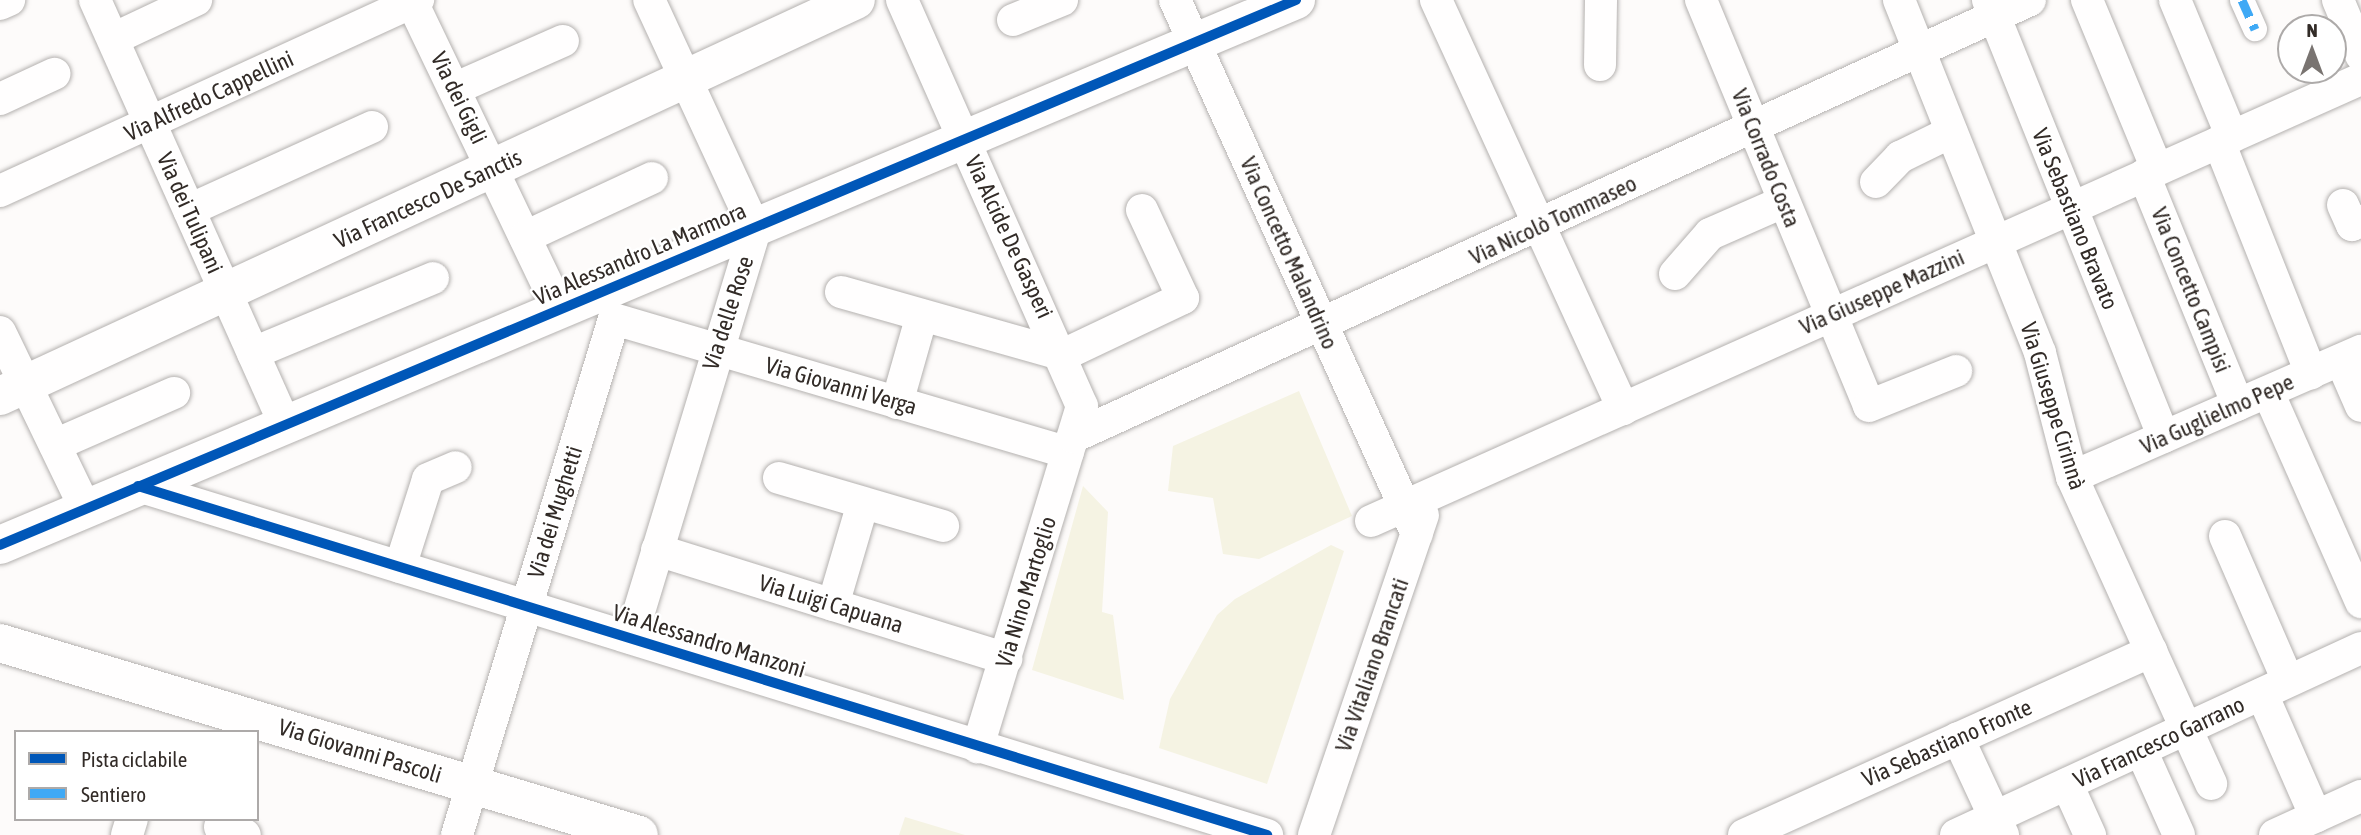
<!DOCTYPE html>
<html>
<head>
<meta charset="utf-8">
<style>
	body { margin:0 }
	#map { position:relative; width:2361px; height:835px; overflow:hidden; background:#fdfbfa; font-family:"Asap Condensed",sans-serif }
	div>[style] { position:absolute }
	.green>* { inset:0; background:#f5f3e3 }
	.roads { filter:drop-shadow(0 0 2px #b4b1af) drop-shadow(0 0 2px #b4b1af) }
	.pedestrian>* { height:24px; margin:-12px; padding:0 12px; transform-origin:12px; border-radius:12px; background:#fffefe }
	.minor>* { height:32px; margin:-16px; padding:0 16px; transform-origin:16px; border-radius:16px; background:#fffefe }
	.tertiary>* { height:38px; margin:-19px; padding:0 19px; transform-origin:19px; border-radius:19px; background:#fffefe }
	.quiet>* { height:9px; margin-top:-4.5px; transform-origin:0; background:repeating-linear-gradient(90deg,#3fa9f5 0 18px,transparent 0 27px) }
	.cycleway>* { height:10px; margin:-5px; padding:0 5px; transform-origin:5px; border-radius:5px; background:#0057b8 }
	span { translate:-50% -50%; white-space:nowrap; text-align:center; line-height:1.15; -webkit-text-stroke:5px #fff; paint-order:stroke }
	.street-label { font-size:23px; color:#322b27 }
	.legend { position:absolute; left:14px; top:730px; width:245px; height:91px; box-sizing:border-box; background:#fff; border:2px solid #adaaa9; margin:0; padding:9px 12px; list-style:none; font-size:21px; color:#322b27 }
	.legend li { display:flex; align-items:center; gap:14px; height:35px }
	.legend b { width:35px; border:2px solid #adaaa9 }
	.north { position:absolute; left:2277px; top:14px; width:70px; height:70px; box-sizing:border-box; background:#fff; border:2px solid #adaaa9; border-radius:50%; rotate:0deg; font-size:19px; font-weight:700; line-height:28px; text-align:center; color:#322b27 }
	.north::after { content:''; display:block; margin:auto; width:24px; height:32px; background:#797471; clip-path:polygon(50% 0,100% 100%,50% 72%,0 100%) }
</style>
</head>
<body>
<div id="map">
	<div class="green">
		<i style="clip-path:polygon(1299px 391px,1352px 516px,1259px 559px,1223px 554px,1213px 498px,1168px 491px,1173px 446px)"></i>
		<i style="clip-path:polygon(1083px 486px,1108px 512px,1102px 612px,1113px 615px,1124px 700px,1032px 670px)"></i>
		<i style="clip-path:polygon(1331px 545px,1344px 551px,1267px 784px,1159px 748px,1170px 699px,1217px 615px,1235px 599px)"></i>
		<i style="clip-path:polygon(905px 817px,965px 835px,899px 835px)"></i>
	</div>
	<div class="roads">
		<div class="pedestrian">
			<i style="left:2242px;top:0;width:32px;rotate:66deg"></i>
		</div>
		<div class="minor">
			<i style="left:95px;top:0;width:467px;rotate:65.9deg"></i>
			<i style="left:411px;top:0;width:345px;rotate:64.4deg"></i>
			<i style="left:902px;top:0;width:444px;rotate:66.1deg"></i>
			<i style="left:1082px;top:406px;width:357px;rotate:107deg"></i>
			<i style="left:1175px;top:0;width:586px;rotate:65.62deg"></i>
			<i style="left:1436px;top:0;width:450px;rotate:65.4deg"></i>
			<i style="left:1701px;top:0;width:439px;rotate:67.5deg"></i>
			<i style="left:1869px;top:406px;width:94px;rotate:-21.9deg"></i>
			<i style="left:1899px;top:0;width:380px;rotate:68.2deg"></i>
			<i style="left:2040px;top:353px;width:128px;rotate:75.5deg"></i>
			<i style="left:2072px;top:477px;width:337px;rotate:65.6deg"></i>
			<i style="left:1988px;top:0;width:471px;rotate:68.1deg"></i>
			<i style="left:2087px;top:0;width:183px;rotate:67.5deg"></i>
			<i style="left:2175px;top:0;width:148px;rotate:67.4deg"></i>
			<i style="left:2338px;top:0;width:60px;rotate:67.3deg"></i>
			<i style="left:0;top:4px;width:10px;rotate:-24deg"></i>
			<i style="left:1013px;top:20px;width:53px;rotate:-22.2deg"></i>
			<i style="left:113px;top:39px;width:92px;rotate:-25.2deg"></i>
			<i style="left:1600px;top:65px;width:65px;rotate:-89.1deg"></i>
			<i style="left:454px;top:89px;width:119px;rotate:-23.8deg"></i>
			<i style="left:0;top:99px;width:60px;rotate:-24.8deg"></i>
			<i style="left:2219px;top:142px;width:249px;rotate:68.3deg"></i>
			<i style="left:2144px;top:175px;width:248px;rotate:67.8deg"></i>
			<i style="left:1876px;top:182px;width:35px;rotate:-46deg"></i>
			<i style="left:1900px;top:157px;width:57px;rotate:-26.1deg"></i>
			<i style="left:0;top:191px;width:460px;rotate:-24.6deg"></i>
			<i style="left:2343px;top:205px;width:22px;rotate:66deg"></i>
			<i style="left:2352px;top:225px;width:10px;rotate:-24deg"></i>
			<i style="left:189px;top:210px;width:201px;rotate:-24.4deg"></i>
			<i style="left:525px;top:237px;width:140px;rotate:-24.9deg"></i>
			<i style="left:1675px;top:274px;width:53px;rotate:-48.8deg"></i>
			<i style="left:1710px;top:234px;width:80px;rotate:-23.7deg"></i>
			<i style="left:841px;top:292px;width:231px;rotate:15.8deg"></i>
			<i style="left:1063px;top:355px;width:133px;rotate:-25.4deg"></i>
			<i style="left:1183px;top:298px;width:97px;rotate:-115deg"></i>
			<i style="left:614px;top:319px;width:473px;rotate:16.4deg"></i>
			<i style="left:0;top:332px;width:195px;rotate:64.2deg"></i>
			<i style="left:253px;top:353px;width:195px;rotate:-22.6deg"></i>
			<i style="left:2341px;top:360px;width:50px;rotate:66.5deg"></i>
			<i style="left:2268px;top:392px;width:230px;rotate:66.1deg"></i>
			<i style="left:897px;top:403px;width:91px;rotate:-74.1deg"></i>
			<i style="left:1073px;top:437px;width:1052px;rotate:-24.54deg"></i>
			<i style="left:55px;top:445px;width:130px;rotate:-23.6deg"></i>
			<i style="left:2072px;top:477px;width:315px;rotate:-23.6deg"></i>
			<i style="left:779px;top:478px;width:171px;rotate:16.3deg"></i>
			<i style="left:138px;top:486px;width:1182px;rotate:17.18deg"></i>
			<i style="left:1371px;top:521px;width:1084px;rotate:-24.06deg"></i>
			<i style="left:2225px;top:536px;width:158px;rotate:66.5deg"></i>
			<i style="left:657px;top:550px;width:366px;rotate:17.3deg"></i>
			<i style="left:400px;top:567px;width:92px;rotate:-72.3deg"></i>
			<i style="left:428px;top:479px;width:30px;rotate:-23deg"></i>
			<i style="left:833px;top:605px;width:106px;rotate:-73.6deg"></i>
			<i style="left:631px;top:638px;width:427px;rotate:-73.1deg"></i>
			<i style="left:755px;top:229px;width:252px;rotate:-114.8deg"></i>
			<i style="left:2262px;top:694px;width:134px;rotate:66.3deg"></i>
			<i style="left:1958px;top:738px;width:107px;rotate:65.1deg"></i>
			<i style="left:2141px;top:750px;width:93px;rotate:65.9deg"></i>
			<i style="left:2067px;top:784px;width:56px;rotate:65.7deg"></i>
			<i style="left:220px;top:827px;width:26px;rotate:18deg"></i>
			<i style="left:127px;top:835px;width:17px;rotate:-73deg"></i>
			<i style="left:457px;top:835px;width:539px;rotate:-73.08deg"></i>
			<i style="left:1314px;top:835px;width:338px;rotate:-71.2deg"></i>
			<i style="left:1744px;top:835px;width:447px;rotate:-24.3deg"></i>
			<i style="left:1956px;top:835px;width:446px;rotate:-24.8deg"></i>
			<i style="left:2275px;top:835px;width:94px;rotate:-24.4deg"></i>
		</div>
		<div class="tertiary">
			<i style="left:0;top:396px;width:943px;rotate:-24.83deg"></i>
			<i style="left:0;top:545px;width:1406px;rotate:-22.81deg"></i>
			<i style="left:0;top:643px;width:667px;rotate:16.72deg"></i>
		</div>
	</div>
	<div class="quiet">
		<i style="left:2242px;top:0;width:32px;rotate:66deg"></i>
	</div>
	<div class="cycleway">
		<i style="left:138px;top:486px;width:1182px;rotate:17.18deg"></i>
		<i style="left:0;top:545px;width:1406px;rotate:-22.81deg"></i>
	</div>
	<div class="street-label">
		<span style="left:209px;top:96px;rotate:-25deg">Via Alfredo Cappellini</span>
		<span style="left:459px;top:98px;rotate:64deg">Via dei Gigli</span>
		<span style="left:1766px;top:158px;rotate:68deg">Via Corrado Costa</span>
		<span style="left:428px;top:199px;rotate:-25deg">Via Francesco De Sanctis</span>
		<span style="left:190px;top:213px;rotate:66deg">Via dei Tulipani</span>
		<span style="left:2075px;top:219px;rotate:68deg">Via Sebastiano Bravato</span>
		<span style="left:1553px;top:220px;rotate:-25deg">Via Nicolò Tommaseo</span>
		<span style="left:1009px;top:237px;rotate:65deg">Via Alcide De Gasperi</span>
		<span style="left:1289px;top:253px;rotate:66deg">Via Concetto Malandrino</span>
		<span style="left:640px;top:254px;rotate:-23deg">Via Alessandro La Marmora</span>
		<span style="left:2191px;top:290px;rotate:68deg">Via Concetto Campisi</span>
		<span style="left:1882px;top:292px;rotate:-24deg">Via Giuseppe Mazzini</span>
		<span style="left:728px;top:313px;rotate:-72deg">Via delle Rose</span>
		<span style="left:841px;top:386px;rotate:16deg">Via Giovanni Verga</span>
		<span style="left:2053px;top:406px;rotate:73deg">Via Giuseppe Cirinnà</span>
		<span style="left:2217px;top:414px;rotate:-24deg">Via Guglielmo Pepe</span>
		<span style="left:555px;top:512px;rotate:-73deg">Via dei Mughetti</span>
		<span style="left:1026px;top:592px;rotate:-73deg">Via Nino Martoglio</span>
		<span style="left:831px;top:604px;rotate:17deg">Via Luigi Capuana</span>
		<span style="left:709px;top:641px;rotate:17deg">Via Alessandro Manzoni</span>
		<span style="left:1372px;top:665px;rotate:-71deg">Via Vitaliano Brancati</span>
		<span style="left:2159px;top:742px;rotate:-25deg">Via Francesco Garrano</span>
		<span style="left:1947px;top:743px;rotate:-24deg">Via Sebastiano Fronte</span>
		<span style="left:360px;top:751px;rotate:17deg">Via Giovanni Pascoli</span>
	</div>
	<ul class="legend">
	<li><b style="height:9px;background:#0057b8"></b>Pista ciclabile</li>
	<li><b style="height:9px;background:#3fa9f5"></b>Sentiero</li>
	</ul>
	<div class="north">N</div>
</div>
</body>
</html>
